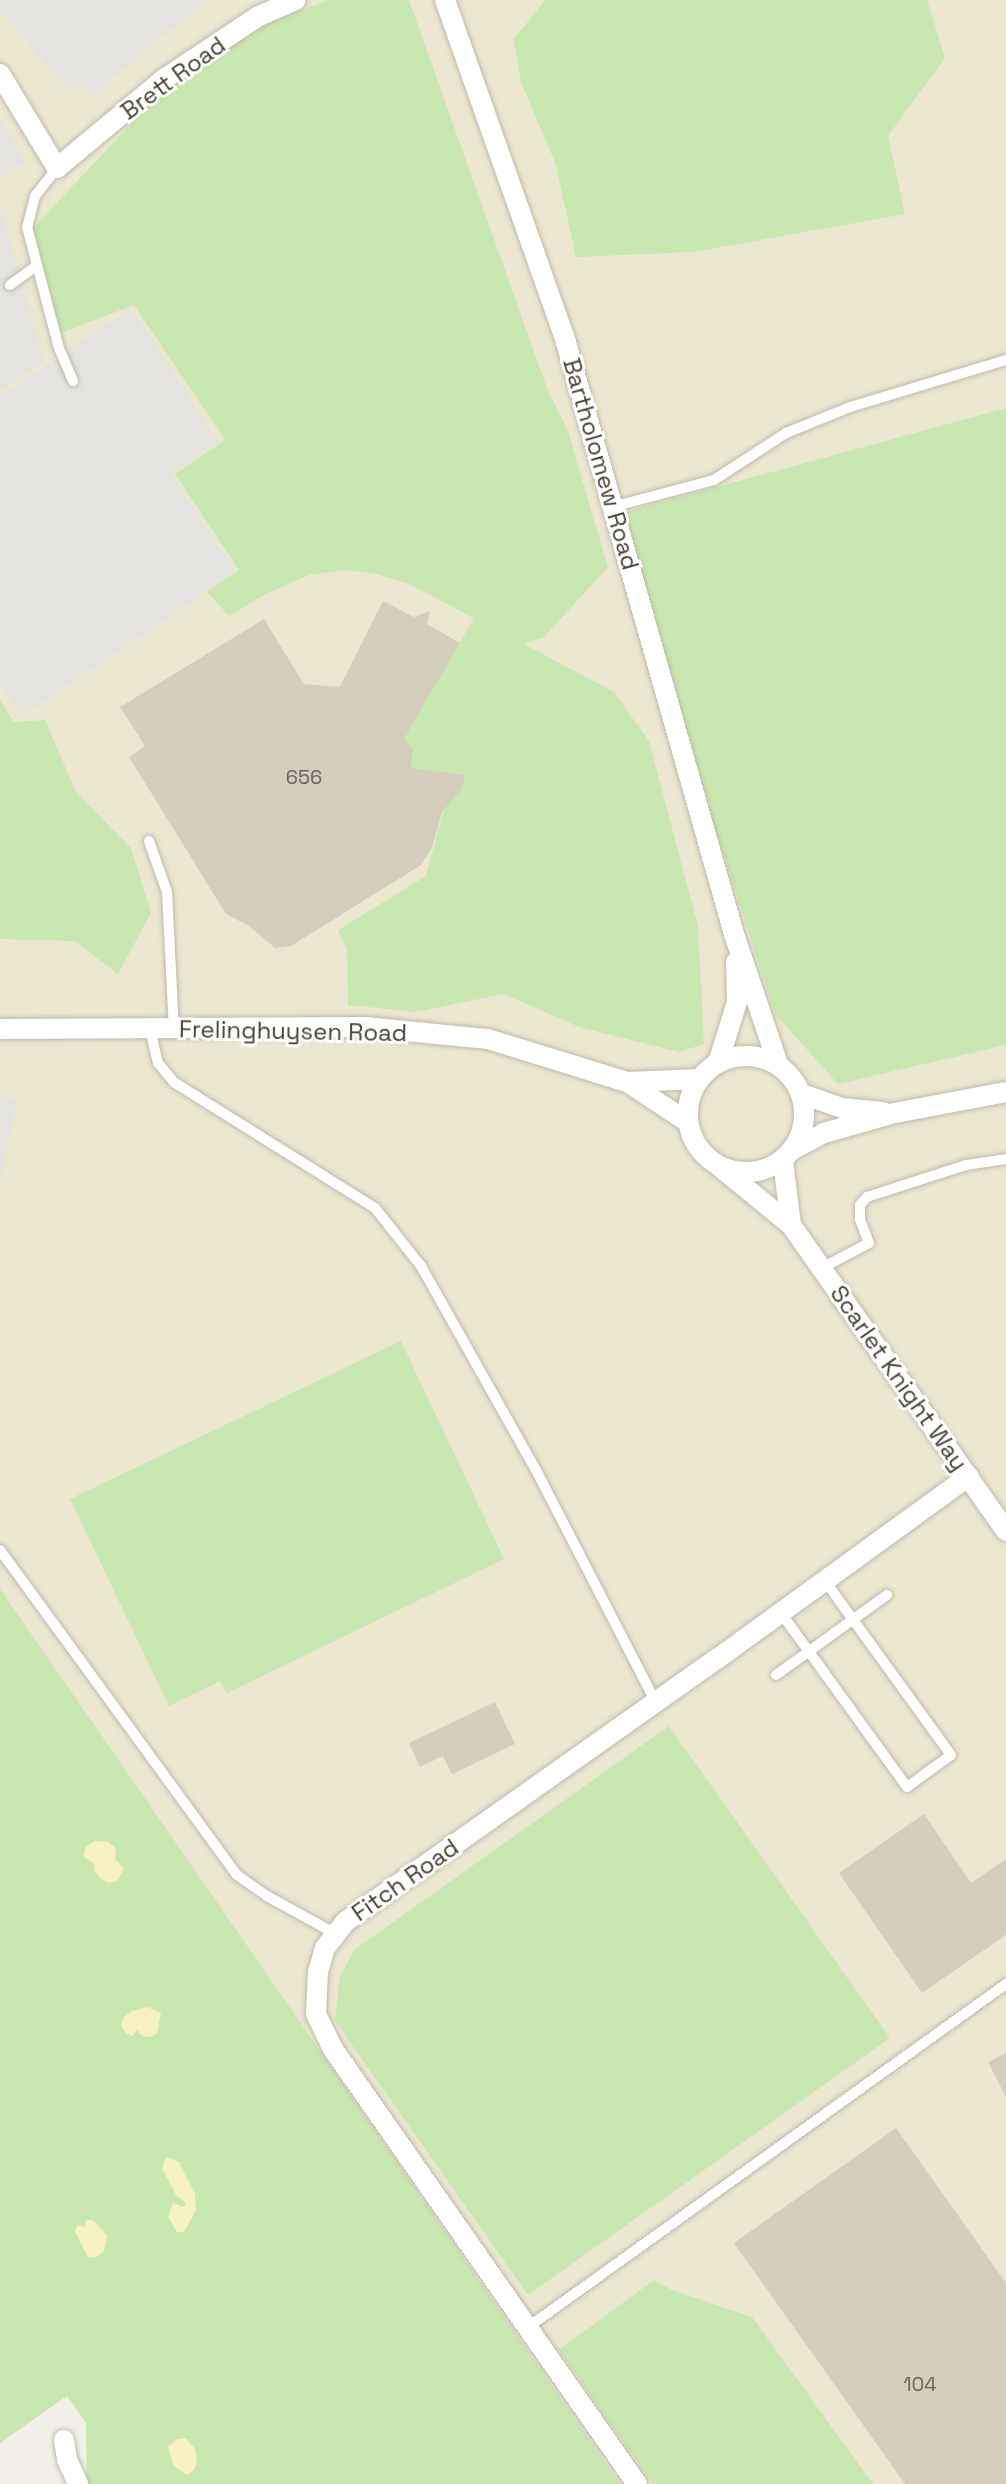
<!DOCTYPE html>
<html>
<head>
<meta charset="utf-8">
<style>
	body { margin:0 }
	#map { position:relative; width:1006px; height:2484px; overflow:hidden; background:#f3f1e7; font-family:"Space Grotesk",sans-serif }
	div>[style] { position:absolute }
	.education>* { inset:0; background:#ece7d1 }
	.green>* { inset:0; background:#c9e7b1 }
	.sand>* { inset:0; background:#f7f1c4 }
	.parking>* { inset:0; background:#e4e3df }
	.building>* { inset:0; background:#d5cebd }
	.roads { filter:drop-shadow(0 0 2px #bfb9aa) drop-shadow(0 0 2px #bfb9aa) }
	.lane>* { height:10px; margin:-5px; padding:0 5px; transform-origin:5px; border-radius:5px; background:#fff }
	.street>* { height:20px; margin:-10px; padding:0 10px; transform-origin:10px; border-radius:10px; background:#fff }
	.street>.ring { margin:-10px; padding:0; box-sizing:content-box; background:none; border:20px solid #fff; border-radius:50% }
	span { translate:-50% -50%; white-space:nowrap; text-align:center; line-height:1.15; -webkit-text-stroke:6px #fff; paint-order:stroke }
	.number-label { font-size:20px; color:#6a6558 }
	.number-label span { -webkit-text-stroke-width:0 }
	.street-label { font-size:24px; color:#464236 }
</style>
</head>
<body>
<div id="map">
	<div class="education">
		<i style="clip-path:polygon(0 0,1006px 0,1006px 2484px,87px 2484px,86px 2423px,68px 2388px,0 2438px)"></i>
	</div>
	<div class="green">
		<i style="clip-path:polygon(329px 0,409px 0,548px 391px,567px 428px,608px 567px,544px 637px,524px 644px,614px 692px,649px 741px,698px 926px,704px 1044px,679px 1052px,579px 1027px,504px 994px,415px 1012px,348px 1005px,347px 949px,338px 930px,426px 876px,444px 809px,465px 775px,405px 767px,393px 727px,415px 720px,474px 618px,407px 583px,373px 573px,343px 570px,309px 575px,264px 595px,229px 616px,207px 592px,239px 570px,175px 474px,225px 440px,134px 305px,61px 333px,33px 228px,166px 87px,260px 25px)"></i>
		<i style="clip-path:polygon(545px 0,927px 0,945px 58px,888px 136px,905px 214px,694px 252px,576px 257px,556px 165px,521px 82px,514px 39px)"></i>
		<i style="clip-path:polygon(1006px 408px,1006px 1045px,838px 1084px,775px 1014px,615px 515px)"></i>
		<i style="clip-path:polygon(0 700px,14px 722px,45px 720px,76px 792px,131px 848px,151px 913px,118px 974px,74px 941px,0 939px)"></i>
		<i style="clip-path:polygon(401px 1341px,504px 1559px,227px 1693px,220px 1681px,169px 1706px,70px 1499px)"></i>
		<i style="clip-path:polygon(0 1589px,620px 2484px,87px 2484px,86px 2423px,67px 2396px,0 2443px)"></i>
		<i style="clip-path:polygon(669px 1726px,890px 2038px,528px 2295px,335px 2021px,340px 1977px,354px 1950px)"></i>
		<i style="clip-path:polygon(654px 2280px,672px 2290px,752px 2317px,873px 2484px,653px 2484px,559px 2350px)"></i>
	</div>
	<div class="sand">
		<i style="clip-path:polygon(95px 1841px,108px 1842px,116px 1848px,115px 1859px,124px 1869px,117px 1881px,109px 1883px,101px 1879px,94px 1870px,94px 1864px,83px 1856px,86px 1847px)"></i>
		<i style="clip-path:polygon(147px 2007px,161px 2013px,157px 2033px,151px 2037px,142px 2036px,137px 2030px,133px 2036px,126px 2033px,121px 2026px,124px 2017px,132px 2011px)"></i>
		<i style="clip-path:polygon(166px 2157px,179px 2162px,195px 2194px,196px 2210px,184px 2232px,177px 2232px,168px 2217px,173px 2203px,183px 2207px,186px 2203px,176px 2195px,162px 2168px)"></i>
		<i style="clip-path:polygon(86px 2220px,93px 2220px,107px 2235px,104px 2251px,95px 2258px,88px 2257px,75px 2231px,78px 2225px,85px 2227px)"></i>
		<i style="clip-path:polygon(186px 2438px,195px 2449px,197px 2462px,194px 2470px,187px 2475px,174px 2466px,168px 2447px,177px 2439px)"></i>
	</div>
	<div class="parking">
		<i style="clip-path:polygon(0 0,206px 0,91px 96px,80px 82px,69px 91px,0 10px)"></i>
		<i style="clip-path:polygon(0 120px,25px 161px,0 178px)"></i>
		<i style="clip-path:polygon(0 207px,44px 361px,0 390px)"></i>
		<i style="clip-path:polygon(131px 309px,219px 442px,171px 474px,236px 572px,22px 716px,0 684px,0 397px)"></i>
		<i style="clip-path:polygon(0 1096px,17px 1100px,0 1180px)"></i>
	</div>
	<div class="building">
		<i style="clip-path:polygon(383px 601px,414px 617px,430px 611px,427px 624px,460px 643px,404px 739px,413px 750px,411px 768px,466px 775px,460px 791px,442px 812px,432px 848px,421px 865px,291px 946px,275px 948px,249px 926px,226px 914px,129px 757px,145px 746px,120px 707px,264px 619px,304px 684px,340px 687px)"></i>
		<i style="clip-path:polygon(495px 1702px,515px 1744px,452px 1774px,443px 1756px,420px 1767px,409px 1743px)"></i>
		<i style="clip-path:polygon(924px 1814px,971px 1883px,1006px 1859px,1006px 1935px,922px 1993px,839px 1873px)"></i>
		<i style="clip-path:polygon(1006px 2053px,1006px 2097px,988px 2062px)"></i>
		<i style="clip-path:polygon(896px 2128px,1006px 2283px,1006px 2484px,905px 2484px,734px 2243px)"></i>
	</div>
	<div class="roads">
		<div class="lane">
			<i style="left:57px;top:168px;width:36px;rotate:128deg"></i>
			<i style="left:35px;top:196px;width:32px;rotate:104deg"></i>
			<i style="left:27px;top:227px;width:125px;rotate:75.2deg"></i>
			<i style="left:59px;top:348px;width:36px;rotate:67deg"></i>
			<i style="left:10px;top:285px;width:31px;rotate:-36deg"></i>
			<i style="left:612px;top:507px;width:106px;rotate:-14.8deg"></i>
			<i style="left:714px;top:480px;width:86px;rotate:-33.1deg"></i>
			<i style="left:786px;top:433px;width:69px;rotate:-22.1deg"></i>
			<i style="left:850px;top:407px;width:163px;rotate:-16.8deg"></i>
			<i style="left:149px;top:841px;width:54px;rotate:70.6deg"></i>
			<i style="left:167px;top:892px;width:137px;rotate:87.1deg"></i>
			<i style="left:150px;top:1029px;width:35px;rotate:77deg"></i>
			<i style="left:158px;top:1063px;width:26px;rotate:50deg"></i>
			<i style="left:175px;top:1083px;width:236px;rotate:32deg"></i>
			<i style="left:375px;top:1208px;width:74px;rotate:51.6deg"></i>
			<i style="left:421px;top:1266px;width:236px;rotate:60.6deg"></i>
			<i style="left:537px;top:1472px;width:258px;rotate:62.7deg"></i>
			<i style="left:822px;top:1268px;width:53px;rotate:-28deg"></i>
			<i style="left:869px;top:1243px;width:26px;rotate:-111deg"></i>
			<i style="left:860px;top:1219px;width:14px;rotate:-90deg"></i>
			<i style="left:860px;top:1205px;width:11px;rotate:-49deg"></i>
			<i style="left:867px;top:1197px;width:104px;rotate:-17.9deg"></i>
			<i style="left:966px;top:1165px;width:40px;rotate:-8.5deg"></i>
			<i style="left:0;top:1550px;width:402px;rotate:53.9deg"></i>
			<i style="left:237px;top:1875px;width:37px;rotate:35deg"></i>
			<i style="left:267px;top:1896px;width:79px;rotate:28.8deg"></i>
			<i style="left:781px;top:1613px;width:215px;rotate:54.1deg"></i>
			<i style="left:907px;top:1787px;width:54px;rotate:-36deg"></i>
			<i style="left:951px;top:1755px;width:215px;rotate:-125.9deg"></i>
			<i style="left:776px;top:1675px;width:137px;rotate:-35.8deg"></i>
			<i style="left:527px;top:2328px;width:590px;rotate:-35.68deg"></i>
		</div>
		<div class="street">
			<i style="left:445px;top:0;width:360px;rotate:70.5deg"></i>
			<i style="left:565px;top:339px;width:619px;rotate:74.14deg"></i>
			<i style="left:734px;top:934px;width:137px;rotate:71.3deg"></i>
			<i style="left:0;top:74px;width:110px;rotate:58.8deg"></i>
			<i style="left:57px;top:168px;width:139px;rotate:-39.8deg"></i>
			<i style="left:164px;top:79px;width:114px;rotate:-33.6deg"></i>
			<i style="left:259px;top:16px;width:40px;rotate:-23.4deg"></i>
			<i style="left:0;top:1029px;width:365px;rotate:-0.3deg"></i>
			<i style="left:365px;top:1027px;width:124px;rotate:5.6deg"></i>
			<i style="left:488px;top:1039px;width:145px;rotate:17.2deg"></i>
			<i style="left:627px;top:1082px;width:73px;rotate:33.3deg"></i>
			<i class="ring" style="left:688px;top:1056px;width:96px;height:96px"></i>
			<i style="left:718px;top:1063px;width:64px;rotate:-72.7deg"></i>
			<i style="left:737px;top:1002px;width:40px;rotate:-91.4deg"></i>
			<i style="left:627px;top:1082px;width:73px;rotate:-2.4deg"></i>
			<i style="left:802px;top:1094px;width:42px;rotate:19.3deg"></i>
			<i style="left:842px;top:1108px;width:41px;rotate:5.6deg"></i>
			<i style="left:794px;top:1149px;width:34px;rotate:-28deg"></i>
			<i style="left:824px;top:1133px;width:74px;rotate:-15.7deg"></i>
			<i style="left:895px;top:1113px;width:113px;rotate:-10.7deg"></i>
			<i style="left:783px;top:1161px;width:64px;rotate:82.9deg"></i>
			<i style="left:720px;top:1167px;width:92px;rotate:39.2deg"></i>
			<i style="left:791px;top:1225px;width:374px;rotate:54.9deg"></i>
			<i style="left:64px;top:2440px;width:20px;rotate:81deg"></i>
			<i style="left:67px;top:2460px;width:26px;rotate:65deg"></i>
			<i style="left:637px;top:2484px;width:531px;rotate:-124.95deg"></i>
			<i style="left:333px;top:2049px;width:39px;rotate:-116deg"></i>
			<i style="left:316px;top:2014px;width:42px;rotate:-87.3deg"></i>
			<i style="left:318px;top:1972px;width:25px;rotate:-74deg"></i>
			<i style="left:325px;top:1948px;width:33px;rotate:-52deg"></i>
			<i style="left:345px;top:1922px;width:456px;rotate:-35.3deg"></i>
			<i style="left:717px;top:1659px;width:311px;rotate:-36deg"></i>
		</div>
	</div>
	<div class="number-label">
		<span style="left:304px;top:777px">656</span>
		<span style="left:920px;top:2384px">104</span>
	</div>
	<div class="street-label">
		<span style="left:173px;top:78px;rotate:-36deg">Brett Road</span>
		<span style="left:601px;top:464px;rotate:74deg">Bartholomew Road</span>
		<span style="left:293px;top:1031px;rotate:1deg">Frelinghuysen Road</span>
		<span style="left:899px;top:1378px;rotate:55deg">Scarlet Knight Way</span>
		<span style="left:405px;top:1880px;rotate:-35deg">Fitch Road</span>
	</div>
</div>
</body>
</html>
